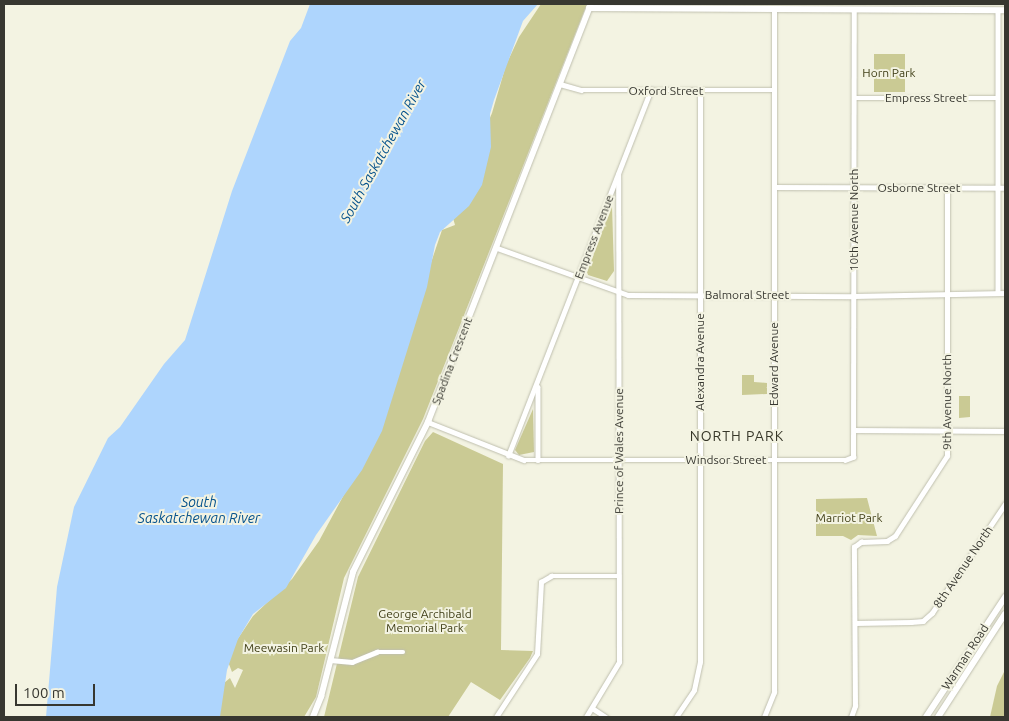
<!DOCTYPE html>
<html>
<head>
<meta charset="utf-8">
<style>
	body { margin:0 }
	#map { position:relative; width:1009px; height:721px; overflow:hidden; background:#f3f3e2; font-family:Ubuntu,sans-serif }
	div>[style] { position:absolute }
	.green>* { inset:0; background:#caca94 }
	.water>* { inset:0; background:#aed5fd }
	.roads { filter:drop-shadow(0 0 1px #bfbfae) drop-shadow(0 0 1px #bfbfae) }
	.minor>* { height:4.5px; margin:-2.25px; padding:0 2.25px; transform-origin:2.25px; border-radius:2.25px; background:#fff }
	.tertiary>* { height:5.5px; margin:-2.75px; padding:0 2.75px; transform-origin:2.75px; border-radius:2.75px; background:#fff }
	.secondary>* { height:6px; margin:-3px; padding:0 3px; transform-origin:3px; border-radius:3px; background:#fff }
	span { translate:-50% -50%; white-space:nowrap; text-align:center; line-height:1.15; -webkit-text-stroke:4px #f3f3e2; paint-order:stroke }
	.park-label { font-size:12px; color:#403f17 }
	.street-label { font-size:12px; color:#373730 }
	.water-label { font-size:14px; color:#05528c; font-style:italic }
	.neighbourhood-label { font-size:14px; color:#363628; letter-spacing:1px }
	.frame { position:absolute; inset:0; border:5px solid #373730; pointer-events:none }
	.scale { position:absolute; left:15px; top:684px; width:80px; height:22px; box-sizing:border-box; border:2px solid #373730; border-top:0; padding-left:6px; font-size:15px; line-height:18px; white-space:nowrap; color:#373730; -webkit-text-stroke:4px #f3f3e2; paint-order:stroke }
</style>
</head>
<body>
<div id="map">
	<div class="green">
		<i style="clip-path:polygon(541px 4px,587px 4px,423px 419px,344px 578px,316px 697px,304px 717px,216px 717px,217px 699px,224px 683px,230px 678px,235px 688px,243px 670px,238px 668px,232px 672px,227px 659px,235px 643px,253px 616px,292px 579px,319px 541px,368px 450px,442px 230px,455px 225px,451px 211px,492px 113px,506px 65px,519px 37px)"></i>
		<i style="clip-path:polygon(874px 54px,905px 54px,905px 92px,874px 92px)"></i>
		<i style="clip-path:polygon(612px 205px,614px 271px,607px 281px,588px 275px,587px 272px)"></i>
		<i style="clip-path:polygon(742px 375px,754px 375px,754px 382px,767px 383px,767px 394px,742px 395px)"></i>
		<i style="clip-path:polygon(959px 396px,970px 396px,970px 417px,959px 418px)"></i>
		<i style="clip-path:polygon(533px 409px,534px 452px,519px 455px,515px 450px)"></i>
		<i style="clip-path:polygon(433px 432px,503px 464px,501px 650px,533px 651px,530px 658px,500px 700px,471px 682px,448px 717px,324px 717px,358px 577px,425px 441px)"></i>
		<i style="clip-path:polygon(867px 498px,877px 536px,858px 535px,851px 540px,843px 536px,816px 536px,816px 499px)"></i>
		<i style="clip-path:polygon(1005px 670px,1005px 717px,990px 717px,997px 686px)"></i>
	</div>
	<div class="water">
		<i style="clip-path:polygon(310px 4px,538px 4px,523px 21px,494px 100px,490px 114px,491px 147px,482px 185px,469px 206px,440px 232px,435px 245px,427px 287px,382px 431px,362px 470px,316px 535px,286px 588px,253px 614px,238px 639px,227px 670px,220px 717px,46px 717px,57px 587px,74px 507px,108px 438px,120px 427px,164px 364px,185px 340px,232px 191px,290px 41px,301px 28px)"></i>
	</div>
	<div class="roads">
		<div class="minor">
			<i style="left:998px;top:10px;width:283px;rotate:90deg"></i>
			<i style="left:560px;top:84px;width:22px;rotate:16deg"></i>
			<i style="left:581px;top:90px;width:193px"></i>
			<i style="left:854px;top:98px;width:144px"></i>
			<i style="left:774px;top:187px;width:231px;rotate:0.2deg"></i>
			<i style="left:497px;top:248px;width:139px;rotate:19.7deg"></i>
			<i style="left:628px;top:295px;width:226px;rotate:0.3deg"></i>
			<i style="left:854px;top:296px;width:151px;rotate:-1.1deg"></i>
			<i style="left:538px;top:387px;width:73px;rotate:90deg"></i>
			<i style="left:428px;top:422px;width:103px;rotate:21.6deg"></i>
			<i style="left:524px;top:460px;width:321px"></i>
			<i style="left:845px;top:460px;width:9px;rotate:-21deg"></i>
			<i style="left:853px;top:457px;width:447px;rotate:-89.9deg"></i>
			<i style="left:855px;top:430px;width:150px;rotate:0.4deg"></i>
			<i style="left:508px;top:456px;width:393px;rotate:-68.7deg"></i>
			<i style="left:855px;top:623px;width:56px;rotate:-1deg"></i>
			<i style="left:911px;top:622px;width:12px;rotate:-5deg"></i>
			<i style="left:923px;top:621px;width:12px;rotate:-42deg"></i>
			<i style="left:932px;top:613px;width:131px;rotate:-56.2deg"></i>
			<i style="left:330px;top:660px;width:22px;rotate:5deg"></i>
			<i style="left:352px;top:662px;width:27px;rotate:-22deg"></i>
			<i style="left:377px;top:652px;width:26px"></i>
			<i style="left:592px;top:708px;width:17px;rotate:33deg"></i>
			<i style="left:496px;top:717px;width:75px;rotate:-56.9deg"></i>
			<i style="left:537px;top:654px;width:72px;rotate:-86.8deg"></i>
			<i style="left:541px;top:582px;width:12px;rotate:-31deg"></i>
			<i style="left:551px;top:576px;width:67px"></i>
			<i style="left:586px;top:717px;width:64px;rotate:-59deg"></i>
			<i style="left:619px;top:662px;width:487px;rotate:-90.1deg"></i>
			<i style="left:676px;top:717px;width:32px;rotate:-56deg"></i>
			<i style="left:694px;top:690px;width:29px;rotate:-78deg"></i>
			<i style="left:700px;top:662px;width:571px;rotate:-90deg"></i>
			<i style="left:764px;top:717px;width:27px;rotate:-68deg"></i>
			<i style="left:774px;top:692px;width:682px;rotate:-90deg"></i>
			<i style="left:851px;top:717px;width:12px;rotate:-70deg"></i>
			<i style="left:855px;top:706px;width:159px;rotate:-90.4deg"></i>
			<i style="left:854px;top:547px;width:9px;rotate:-36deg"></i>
			<i style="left:861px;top:542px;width:26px;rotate:-2deg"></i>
			<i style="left:887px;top:541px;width:9px;rotate:-32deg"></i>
			<i style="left:895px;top:536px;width:95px;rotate:-57deg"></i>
			<i style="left:947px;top:456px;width:268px;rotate:-90deg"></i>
		</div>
		<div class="tertiary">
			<i style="left:589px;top:8px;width:416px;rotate:0.3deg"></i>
			<i style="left:313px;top:717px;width:22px;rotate:-68deg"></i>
			<i style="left:321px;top:697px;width:129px;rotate:-75.6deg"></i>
			<i style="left:353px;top:572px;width:168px;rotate:-63.4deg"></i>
			<i style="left:428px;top:422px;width:449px;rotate:-68.7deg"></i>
		</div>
		<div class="secondary">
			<i style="left:926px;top:717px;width:144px;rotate:-56.6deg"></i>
			<i style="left:938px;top:717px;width:123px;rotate:-57deg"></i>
		</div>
	</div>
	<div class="park-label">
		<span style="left:889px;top:73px">Horn Park</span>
		<span style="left:849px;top:518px">Marriot Park</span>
		<span style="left:425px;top:621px">George Archibald<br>Memorial Park</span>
		<span style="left:284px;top:648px">Meewasin Park</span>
	</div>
	<div class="street-label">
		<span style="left:666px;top:91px">Oxford Street</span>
		<span style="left:926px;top:98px">Empress Street</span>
		<span style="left:919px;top:188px">Osborne Street</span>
		<span style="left:854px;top:220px;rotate:-90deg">10th Avenue North</span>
		<span style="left:594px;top:237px;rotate:-69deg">Empress Avenue</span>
		<span style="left:747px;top:295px">Balmoral Street</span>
		<span style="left:452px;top:361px;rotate:-69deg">Spadina Crescent</span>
		<span style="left:700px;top:362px;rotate:-90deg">Alexandra Avenue</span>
		<span style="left:774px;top:364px;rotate:-90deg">Edward Avenue</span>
		<span style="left:947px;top:402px;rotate:-90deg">9th Avenue North</span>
		<span style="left:619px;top:451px;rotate:-90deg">Prince of Wales Avenue</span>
		<span style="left:726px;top:460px">Windsor Street</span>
		<span style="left:963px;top:567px;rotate:-56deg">8th Avenue North</span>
		<span style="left:965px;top:657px;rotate:-57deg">Warman Road</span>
	</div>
	<div class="water-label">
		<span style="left:383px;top:151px;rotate:-61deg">South Saskatchewan River</span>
		<span style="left:199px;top:510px">South<br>Saskatchewan River</span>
	</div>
	<div class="neighbourhood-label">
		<span style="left:737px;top:436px">NORTH PARK</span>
	</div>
	<div class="frame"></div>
	<div class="scale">100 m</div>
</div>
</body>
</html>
